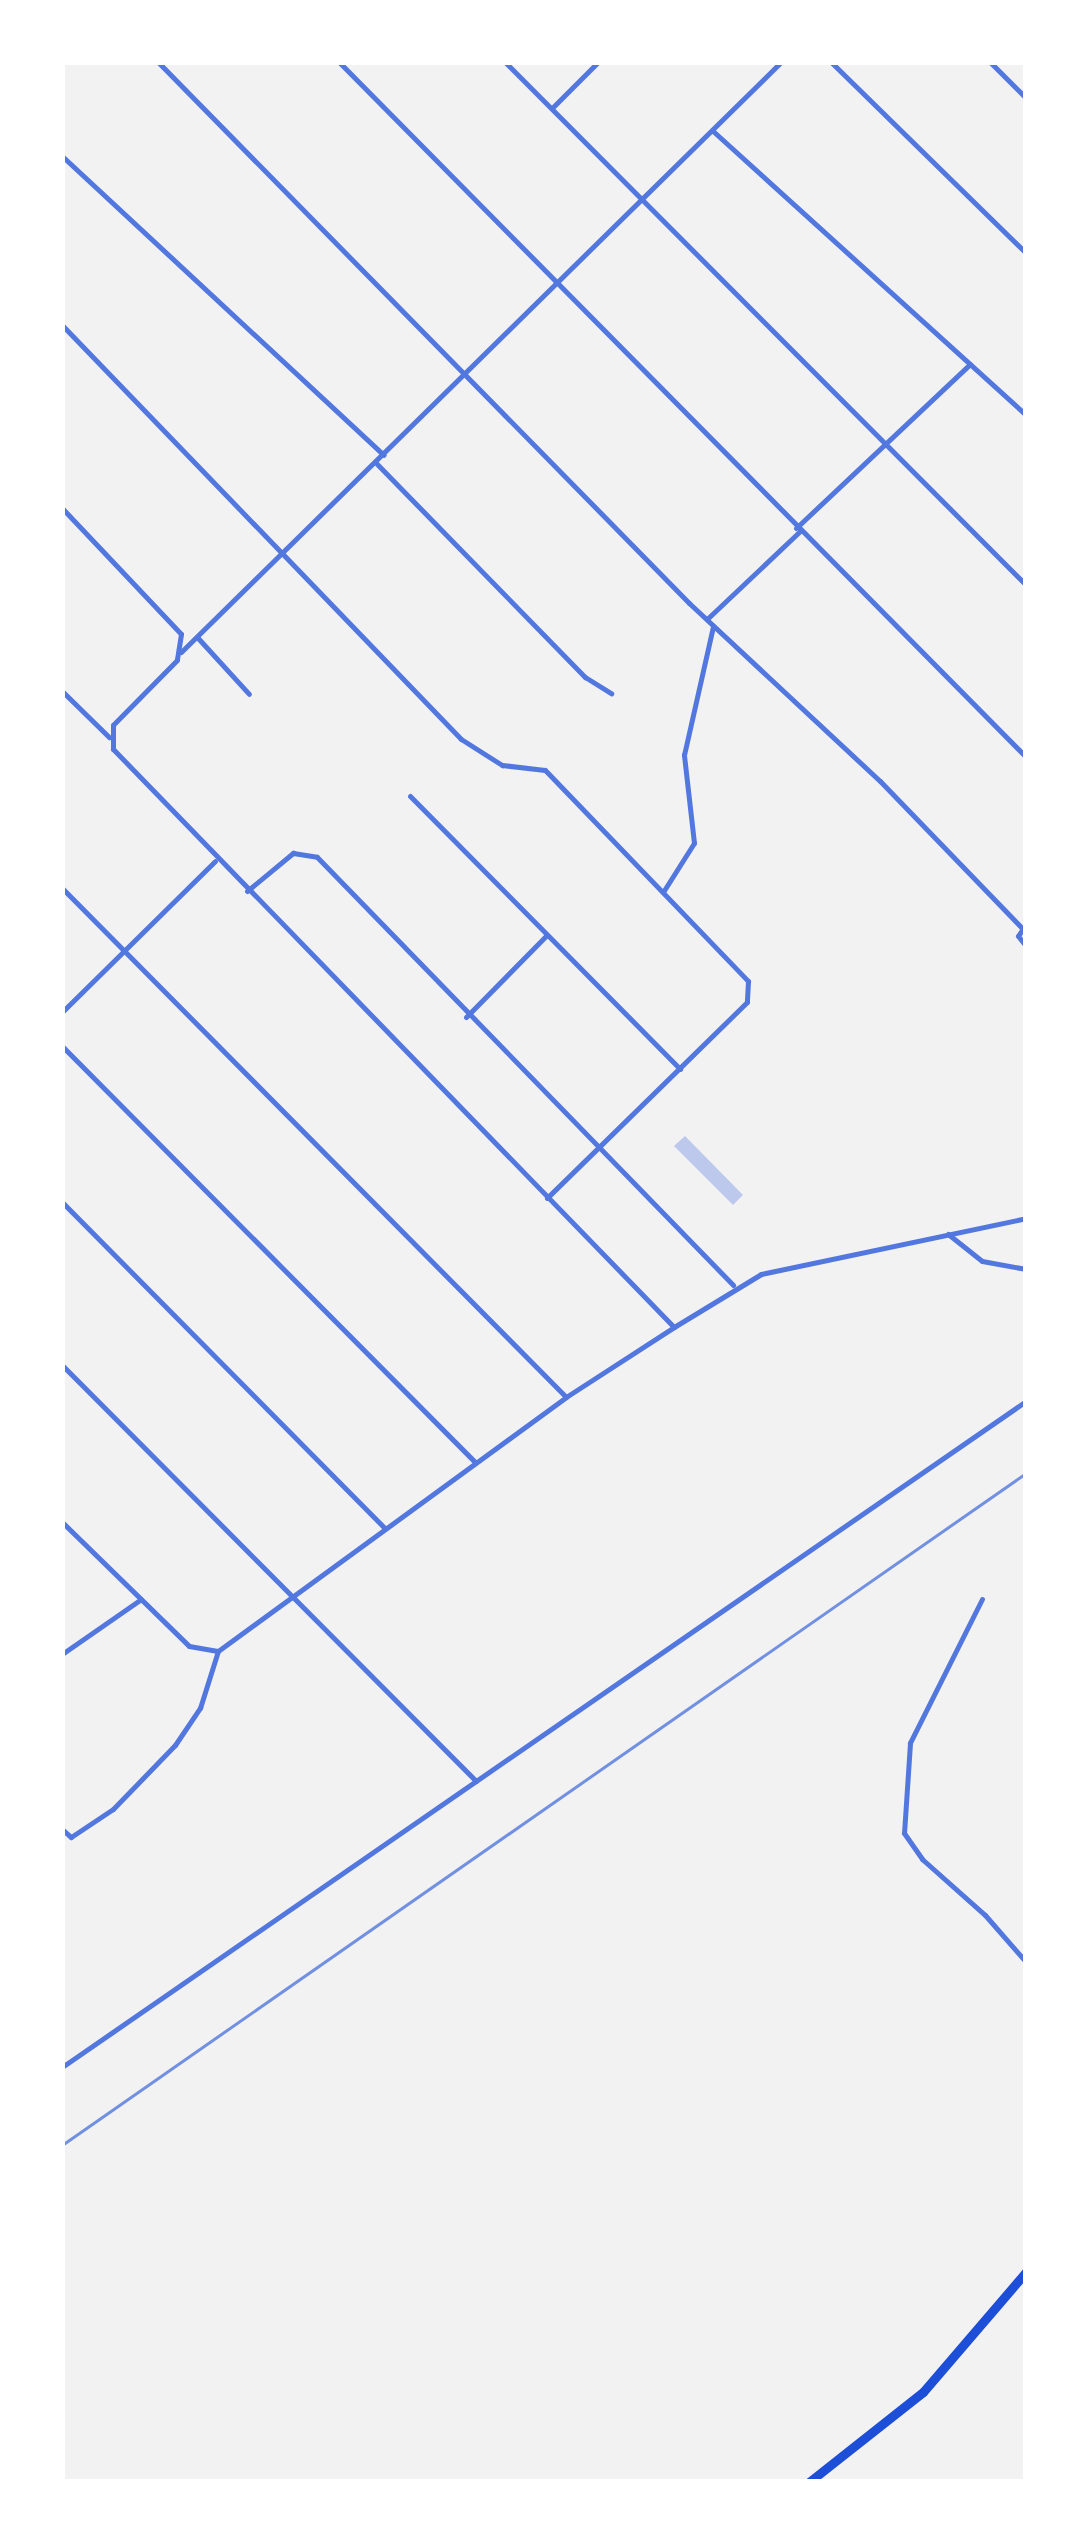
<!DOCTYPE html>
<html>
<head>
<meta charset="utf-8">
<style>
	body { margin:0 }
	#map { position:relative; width:1088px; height:2544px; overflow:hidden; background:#f2f2f2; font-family:"Varela Round",sans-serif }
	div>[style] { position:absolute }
	.building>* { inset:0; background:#bdc9ec }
	.minor>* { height:5px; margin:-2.5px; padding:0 2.5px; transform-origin:2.5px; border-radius:2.5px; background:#5277de }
	.trunk>* { height:9px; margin:-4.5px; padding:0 4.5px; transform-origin:4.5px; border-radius:4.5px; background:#1d4ed8 }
	.rail>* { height:2.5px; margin:-1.25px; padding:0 1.25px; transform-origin:1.25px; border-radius:1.25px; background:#7290e2 }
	span { translate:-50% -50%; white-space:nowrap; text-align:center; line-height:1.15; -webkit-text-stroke:10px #fff; paint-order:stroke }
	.frame { position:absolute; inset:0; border:65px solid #fff; pointer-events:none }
</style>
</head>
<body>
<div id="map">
	<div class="building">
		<i style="clip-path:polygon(685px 1136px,743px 1195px,733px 1205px,674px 1146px)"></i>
	</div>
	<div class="minor">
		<i style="left:158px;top:62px;width:758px;rotate:45.53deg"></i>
		<i style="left:689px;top:603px;width:261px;rotate:43deg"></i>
		<i style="left:880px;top:781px;width:204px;rotate:46deg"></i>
		<i style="left:339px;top:62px;width:977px;rotate:45.33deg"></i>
		<i style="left:505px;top:62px;width:738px;rotate:45.11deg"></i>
		<i style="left:831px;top:62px;width:273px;rotate:44.4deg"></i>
		<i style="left:990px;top:62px;width:51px;rotate:45deg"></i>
		<i style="left:553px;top:107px;width:64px;rotate:-45deg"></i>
		<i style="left:714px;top:132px;width:421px;rotate:42.2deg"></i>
		<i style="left:62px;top:156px;width:439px;rotate:42.9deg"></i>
		<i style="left:62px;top:325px;width:575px;rotate:46.06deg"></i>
		<i style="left:461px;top:739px;width:49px;rotate:32.4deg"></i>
		<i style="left:502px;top:765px;width:43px;rotate:6.6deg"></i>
		<i style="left:545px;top:770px;width:293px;rotate:46.1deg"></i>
		<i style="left:748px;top:981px;width:21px;rotate:93deg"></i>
		<i style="left:747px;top:1002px;width:280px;rotate:135.6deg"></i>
		<i style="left:377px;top:464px;width:298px;rotate:45.7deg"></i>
		<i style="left:585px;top:677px;width:31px;rotate:32deg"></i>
		<i style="left:62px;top:508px;width:173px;rotate:46.6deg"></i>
		<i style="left:181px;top:634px;width:26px;rotate:99deg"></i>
		<i style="left:177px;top:660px;width:91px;rotate:134.6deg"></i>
		<i style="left:113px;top:725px;width:24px;rotate:90deg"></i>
		<i style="left:113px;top:749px;width:805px;rotate:45.86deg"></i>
		<i style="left:674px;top:1327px;width:102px;rotate:-31.3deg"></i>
		<i style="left:761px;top:1274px;width:271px;rotate:-11.9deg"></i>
		<i style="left:796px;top:528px;width:239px;rotate:-43.3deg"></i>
		<i style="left:707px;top:619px;width:127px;rotate:-43.4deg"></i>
		<i style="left:197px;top:637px;width:77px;rotate:47.6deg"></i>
		<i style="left:181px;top:652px;width:841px;rotate:-44.52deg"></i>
		<i style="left:62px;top:691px;width:66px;rotate:44.4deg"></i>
		<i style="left:410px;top:796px;width:384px;rotate:45.3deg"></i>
		<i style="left:62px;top:888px;width:716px;rotate:45.28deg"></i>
		<i style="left:247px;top:891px;width:60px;rotate:-39.6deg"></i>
		<i style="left:293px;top:853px;width:24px;rotate:9deg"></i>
		<i style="left:317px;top:857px;width:597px;rotate:45.81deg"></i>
		<i style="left:663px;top:892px;width:58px;rotate:-57.7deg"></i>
		<i style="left:694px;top:843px;width:89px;rotate:-96.5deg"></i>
		<i style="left:684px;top:755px;width:132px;rotate:-77.3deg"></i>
		<i style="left:1026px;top:924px;width:14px;rotate:124deg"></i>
		<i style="left:1018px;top:936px;width:13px;rotate:51deg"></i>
		<i style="left:62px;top:1012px;width:215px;rotate:-44.6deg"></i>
		<i style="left:466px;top:1017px;width:115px;rotate:-45.4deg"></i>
		<i style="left:62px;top:1046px;width:586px;rotate:45.21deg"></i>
		<i style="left:62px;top:1202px;width:458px;rotate:45.3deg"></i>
		<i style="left:948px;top:1234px;width:43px;rotate:38.5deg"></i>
		<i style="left:982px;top:1261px;width:45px;rotate:10.3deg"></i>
		<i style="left:62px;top:1365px;width:587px;rotate:45.14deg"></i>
		<i style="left:62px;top:1522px;width:177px;rotate:44.3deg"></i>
		<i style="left:189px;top:1646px;width:29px;rotate:10deg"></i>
		<i style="left:218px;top:1651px;width:431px;rotate:-36.1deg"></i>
		<i style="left:566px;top:1397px;width:129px;rotate:-32.9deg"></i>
		<i style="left:982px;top:1599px;width:161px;rotate:116.6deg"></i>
		<i style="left:910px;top:1743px;width:90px;rotate:93.8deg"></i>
		<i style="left:904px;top:1833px;width:32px;rotate:55deg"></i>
		<i style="left:922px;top:1859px;width:84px;rotate:41.6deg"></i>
		<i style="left:985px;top:1915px;width:62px;rotate:48.9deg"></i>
		<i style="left:62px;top:1654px;width:96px;rotate:-34.8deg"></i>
		<i style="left:62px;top:1829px;width:12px;rotate:42deg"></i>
		<i style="left:71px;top:1837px;width:50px;rotate:-33.7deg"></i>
		<i style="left:113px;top:1809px;width:89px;rotate:-45.9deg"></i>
		<i style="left:175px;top:1745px;width:45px;rotate:-56deg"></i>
		<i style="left:200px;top:1708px;width:60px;rotate:-72.5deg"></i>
		<i style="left:62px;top:2067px;width:1172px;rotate:-34.64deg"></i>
	</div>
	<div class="trunk">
		<i style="left:809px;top:2482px;width:145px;rotate:-38.3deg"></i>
		<i style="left:923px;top:2392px;width:158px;rotate:-49.4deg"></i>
	</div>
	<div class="rail">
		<i style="left:62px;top:2145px;width:1175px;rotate:-34.88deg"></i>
	</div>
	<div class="frame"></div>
</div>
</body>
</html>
